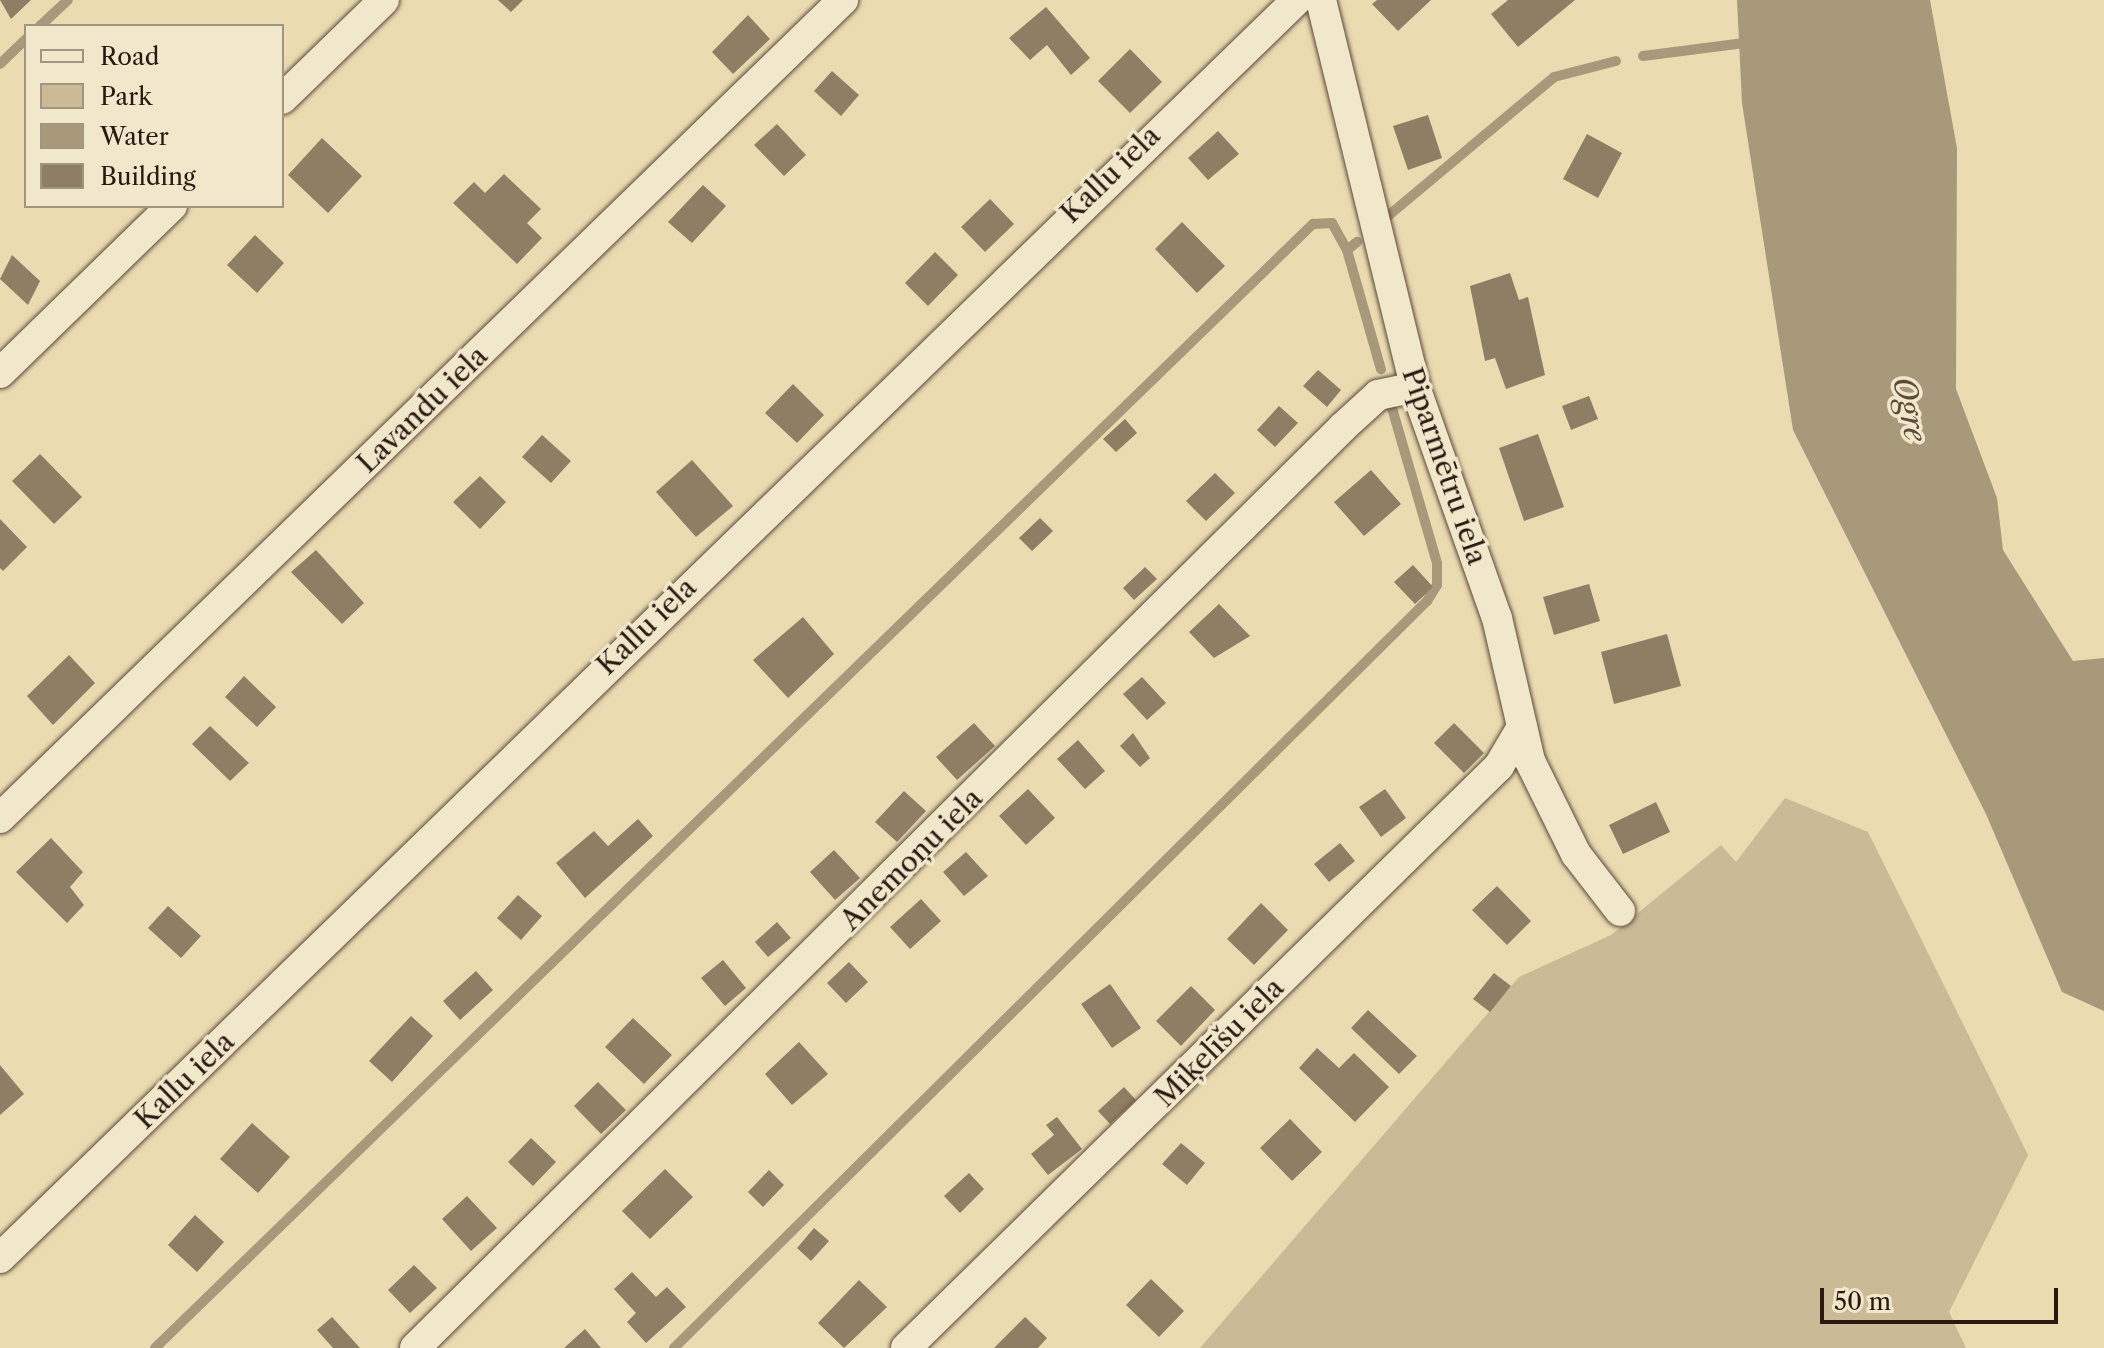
<!DOCTYPE html>
<html>
<head>
<meta charset="utf-8">
<style>
	body { margin:0 }
	#map { position:relative; width:2104px; height:1348px; overflow:hidden; background:#eadbb1; font-family:"Libre Caslon Text",serif }
	div>[style] { position:absolute }
	.green>* { inset:0; background:#caba96 }
	.water>* { inset:0; background:#a9997b }
	.stream>* { height:10px; margin:-5px; padding:0 5px; transform-origin:5px; border-radius:5px; background:#a9997b }
	.building>* { inset:0; background:#8e7e64 }
	.roads { filter:drop-shadow(0 0 2px #5b4a39) drop-shadow(0 0 2px #5b4a39) }
	.street>* { height:30px; margin:-15px; padding:0 15px; transform-origin:15px; border-radius:15px; background:#f1e8cc }
	span { translate:-50% -50%; white-space:nowrap; text-align:center; line-height:1.15; -webkit-text-stroke:7px #f1e8cc; paint-order:stroke }
	.street-label { font-size:28px; color:#2b1911 }
	.water-label { font-size:30px; color:#5d4c3b; font-style:italic }
	.legend { position:absolute; left:24px; top:24px; width:260px; height:184px; box-sizing:border-box; background:#f1e8cc; border:2px solid #a29581; margin:0; padding:10px 14px; list-style:none; font-size:24px; color:#2b1911 }
	.legend li { display:flex; align-items:center; gap:16px; height:40px }
	.legend b { width:40px; border:2px solid #a29581 }
	.scale { position:absolute; left:1820px; top:1288px; width:238px; height:36px; box-sizing:border-box; border:4px solid #2b1911; border-top:0; padding-left:10px; font-size:24px; line-height:28px; white-space:nowrap; color:#2b1911; -webkit-text-stroke:6px #f1e8cc; paint-order:stroke }
</style>
</head>
<body>
<div id="map">
	<div class="green">
		<i style="clip-path:polygon(1785px 798px,1868px 832px,2028px 1155px,1949px 1312px,1966px 1348px,1200px 1348px,1519px 977px,1611px 935px,1721px 845px,1736px 862px)"></i>
	</div>
	<div class="water">
		<i style="clip-path:polygon(1737px 0,1930px 0,1957px 148px,1956px 389px,1997px 498px,2003px 550px,2073px 661px,2104px 658px,2104px 1011px,2062px 992px,1986px 814px,1793px 430px,1742px 103px)"></i>
	</div>
	<div class="stream">
		<i style="left:40px;top:26px;width:38px;rotate:-43deg"></i>
		<i style="left:1643px;top:56px;width:110px;rotate:-7.3deg"></i>
		<i style="left:0;top:64px;width:36px;rotate:-44deg"></i>
		<i style="left:1382px;top:221px;width:224px;rotate:-39.9deg"></i>
		<i style="left:1554px;top:77px;width:64px;rotate:-14.5deg"></i>
		<i style="left:1347px;top:250px;width:13px;rotate:-39deg"></i>
		<i style="left:155px;top:1348px;width:1614px;rotate:-44.15deg"></i>
		<i style="left:1313px;top:224px;width:19px;rotate:-3deg"></i>
		<i style="left:1332px;top:223px;width:31px;rotate:61deg"></i>
		<i style="left:1347px;top:250px;width:124px;rotate:74.1deg"></i>
		<i style="left:674px;top:1348px;width:1061px;rotate:-44.77deg"></i>
		<i style="left:1427px;top:601px;width:19px;rotate:-58deg"></i>
		<i style="left:1437px;top:585px;width:22px;rotate:-90deg"></i>
		<i style="left:1437px;top:563px;width:161px;rotate:-106.2deg"></i>
	</div>
	<div class="building">
		<i style="clip-path:polygon(0 0,31px 0,11px 19px)"></i>
		<i style="clip-path:polygon(498px 0,523px 0,511px 12px)"></i>
		<i style="clip-path:polygon(1377px 0,1431px 0,1398px 31px,1372px 4px)"></i>
		<i style="clip-path:polygon(1508px 0,1575px 0,1518px 47px,1491px 14px)"></i>
		<i style="clip-path:polygon(1046px 7px,1090px 58px,1071px 75px,1047px 45px,1030px 60px,1009px 38px)"></i>
		<i style="clip-path:polygon(748px 15px,770px 39px,733px 74px,712px 52px)"></i>
		<i style="clip-path:polygon(1130px 49px,1162px 82px,1130px 113px,1098px 81px)"></i>
		<i style="clip-path:polygon(832px 71px,859px 95px,841px 116px,814px 91px)"></i>
		<i style="clip-path:polygon(1428px 115px,1442px 158px,1408px 170px,1393px 126px)"></i>
		<i style="clip-path:polygon(777px 124px,806px 155px,784px 176px,754px 145px)"></i>
		<i style="clip-path:polygon(1218px 131px,1239px 154px,1208px 180px,1188px 158px)"></i>
		<i style="clip-path:polygon(1587px 134px,1622px 153px,1598px 198px,1563px 179px)"></i>
		<i style="clip-path:polygon(322px 138px,362px 176px,328px 213px,288px 175px)"></i>
		<i style="clip-path:polygon(504px 174px,541px 209px,527px 223px,542px 238px,517px 264px,453px 203px,474px 182px,485px 193px)"></i>
		<i style="clip-path:polygon(703px 185px,726px 206px,692px 243px,668px 222px)"></i>
		<i style="clip-path:polygon(990px 199px,1014px 224px,985px 252px,961px 227px)"></i>
		<i style="clip-path:polygon(1182px 222px,1225px 266px,1197px 293px,1155px 249px)"></i>
		<i style="clip-path:polygon(255px 235px,284px 263px,257px 293px,227px 265px)"></i>
		<i style="clip-path:polygon(935px 252px,958px 275px,928px 306px,905px 283px)"></i>
		<i style="clip-path:polygon(12px 255px,40px 281px,28px 305px,0 279px)"></i>
		<i style="clip-path:polygon(1510px 273px,1519px 300px,1528px 297px,1545px 375px,1506px 389px,1495px 358px,1485px 361px,1470px 286px)"></i>
		<i style="clip-path:polygon(1318px 370px,1341px 390px,1327px 407px,1303px 386px)"></i>
		<i style="clip-path:polygon(793px 384px,824px 415px,797px 443px,765px 413px)"></i>
		<i style="clip-path:polygon(1589px 396px,1598px 419px,1571px 430px,1562px 406px)"></i>
		<i style="clip-path:polygon(1279px 406px,1298px 423px,1275px 447px,1257px 430px)"></i>
		<i style="clip-path:polygon(1125px 419px,1137px 433px,1116px 452px,1103px 439px)"></i>
		<i style="clip-path:polygon(1538px 434px,1564px 507px,1524px 521px,1499px 448px)"></i>
		<i style="clip-path:polygon(542px 435px,571px 461px,551px 483px,522px 457px)"></i>
		<i style="clip-path:polygon(40px 454px,82px 497px,54px 524px,12px 481px)"></i>
		<i style="clip-path:polygon(692px 460px,733px 506px,696px 537px,656px 492px)"></i>
		<i style="clip-path:polygon(1371px 470px,1401px 504px,1364px 536px,1334px 502px)"></i>
		<i style="clip-path:polygon(1215px 473px,1235px 493px,1206px 521px,1186px 501px)"></i>
		<i style="clip-path:polygon(480px 476px,506px 502px,480px 529px,453px 502px)"></i>
		<i style="clip-path:polygon(1040px 518px,1053px 531px,1032px 551px,1019px 538px)"></i>
		<i style="clip-path:polygon(0 519px,27px 547px,3px 571px,0 568px)"></i>
		<i style="clip-path:polygon(316px 550px,364px 603px,342px 624px,291px 572px)"></i>
		<i style="clip-path:polygon(1413px 565px,1433px 587px,1415px 604px,1394px 582px)"></i>
		<i style="clip-path:polygon(1145px 567px,1157px 579px,1134px 600px,1123px 588px)"></i>
		<i style="clip-path:polygon(1589px 584px,1600px 621px,1554px 635px,1543px 597px)"></i>
		<i style="clip-path:polygon(1219px 604px,1250px 636px,1214px 658px,1189px 632px)"></i>
		<i style="clip-path:polygon(803px 617px,834px 654px,788px 698px,753px 660px)"></i>
		<i style="clip-path:polygon(1667px 634px,1681px 686px,1614px 704px,1601px 652px)"></i>
		<i style="clip-path:polygon(69px 655px,95px 683px,53px 725px,27px 696px)"></i>
		<i style="clip-path:polygon(244px 676px,276px 707px,257px 727px,225px 697px)"></i>
		<i style="clip-path:polygon(1142px 677px,1166px 703px,1147px 720px,1123px 694px)"></i>
		<i style="clip-path:polygon(974px 723px,995px 746px,957px 780px,936px 757px)"></i>
		<i style="clip-path:polygon(1454px 723px,1484px 753px,1464px 773px,1434px 743px)"></i>
		<i style="clip-path:polygon(210px 726px,249px 763px,230px 781px,192px 744px)"></i>
		<i style="clip-path:polygon(1133px 733px,1150px 758px,1140px 767px,1120px 746px)"></i>
		<i style="clip-path:polygon(1078px 740px,1105px 771px,1085px 789px,1057px 759px)"></i>
		<i style="clip-path:polygon(1028px 789px,1055px 818px,1026px 845px,999px 816px)"></i>
		<i style="clip-path:polygon(1385px 789px,1406px 818px,1381px 837px,1359px 807px)"></i>
		<i style="clip-path:polygon(904px 791px,926px 811px,897px 842px,875px 822px)"></i>
		<i style="clip-path:polygon(1656px 802px,1670px 832px,1623px 854px,1609px 825px)"></i>
		<i style="clip-path:polygon(638px 819px,653px 836px,585px 898px,556px 863px,594px 831px,608px 846px)"></i>
		<i style="clip-path:polygon(51px 838px,83px 872px,70px 887px,84px 905px,67px 923px,16px 872px)"></i>
		<i style="clip-path:polygon(1340px 843px,1355px 861px,1329px 882px,1314px 864px)"></i>
		<i style="clip-path:polygon(834px 850px,860px 878px,835px 900px,810px 872px)"></i>
		<i style="clip-path:polygon(966px 852px,988px 876px,964px 896px,943px 872px)"></i>
		<i style="clip-path:polygon(1497px 886px,1531px 921px,1507px 945px,1472px 910px)"></i>
		<i style="clip-path:polygon(518px 895px,542px 916px,521px 940px,497px 918px)"></i>
		<i style="clip-path:polygon(921px 899px,941px 921px,910px 949px,890px 927px)"></i>
		<i style="clip-path:polygon(1261px 903px,1288px 930px,1254px 965px,1227px 939px)"></i>
		<i style="clip-path:polygon(168px 906px,201px 936px,181px 958px,148px 928px)"></i>
		<i style="clip-path:polygon(777px 922px,791px 938px,768px 957px,755px 942px)"></i>
		<i style="clip-path:polygon(723px 960px,746px 988px,725px 1006px,701px 978px)"></i>
		<i style="clip-path:polygon(849px 962px,868px 982px,846px 1003px,827px 983px)"></i>
		<i style="clip-path:polygon(476px 971px,493px 990px,460px 1020px,443px 1001px)"></i>
		<i style="clip-path:polygon(1494px 973px,1511px 986px,1490px 1012px,1473px 999px)"></i>
		<i style="clip-path:polygon(1110px 984px,1141px 1028px,1112px 1048px,1081px 1004px)"></i>
		<i style="clip-path:polygon(1191px 986px,1215px 1010px,1181px 1046px,1156px 1021px)"></i>
		<i style="clip-path:polygon(1368px 1010px,1417px 1056px,1399px 1074px,1351px 1028px)"></i>
		<i style="clip-path:polygon(411px 1016px,433px 1036px,392px 1082px,369px 1061px)"></i>
		<i style="clip-path:polygon(633px 1018px,672px 1055px,644px 1084px,605px 1047px)"></i>
		<i style="clip-path:polygon(799px 1042px,828px 1074px,792px 1105px,765px 1074px)"></i>
		<i style="clip-path:polygon(1317px 1048px,1339px 1068px,1354px 1053px,1389px 1087px,1355px 1122px,1299px 1068px)"></i>
		<i style="clip-path:polygon(0 1065px,24px 1094px,0 1115px)"></i>
		<i style="clip-path:polygon(598px 1082px,626px 1110px,601px 1134px,574px 1106px)"></i>
		<i style="clip-path:polygon(1124px 1087px,1136px 1100px,1110px 1124px,1098px 1111px)"></i>
		<i style="clip-path:polygon(1057px 1117px,1082px 1149px,1048px 1175px,1031px 1154px,1054px 1135px,1046px 1125px)"></i>
		<i style="clip-path:polygon(1290px 1119px,1322px 1152px,1292px 1181px,1260px 1148px)"></i>
		<i style="clip-path:polygon(252px 1123px,290px 1157px,258px 1193px,220px 1159px)"></i>
		<i style="clip-path:polygon(531px 1138px,556px 1162px,533px 1186px,508px 1162px)"></i>
		<i style="clip-path:polygon(1181px 1143px,1205px 1163px,1187px 1185px,1162px 1164px)"></i>
		<i style="clip-path:polygon(665px 1169px,693px 1197px,650px 1239px,622px 1211px)"></i>
		<i style="clip-path:polygon(769px 1170px,784px 1185px,763px 1207px,748px 1192px)"></i>
		<i style="clip-path:polygon(969px 1173px,984px 1189px,960px 1213px,944px 1196px)"></i>
		<i style="clip-path:polygon(467px 1196px,497px 1228px,471px 1251px,442px 1219px)"></i>
		<i style="clip-path:polygon(195px 1215px,224px 1242px,197px 1272px,168px 1245px)"></i>
		<i style="clip-path:polygon(814px 1228px,829px 1241px,811px 1261px,797px 1248px)"></i>
		<i style="clip-path:polygon(414px 1265px,437px 1288px,410px 1313px,388px 1290px)"></i>
		<i style="clip-path:polygon(632px 1272px,656px 1297px,667px 1287px,686px 1307px,646px 1343px,627px 1322px,636px 1313px,614px 1289px)"></i>
		<i style="clip-path:polygon(1151px 1279px,1184px 1311px,1159px 1337px,1126px 1305px)"></i>
		<i style="clip-path:polygon(859px 1280px,887px 1307px,844px 1348px,818px 1323px)"></i>
		<i style="clip-path:polygon(332px 1317px,360px 1348px,333px 1348px,317px 1330px)"></i>
		<i style="clip-path:polygon(1025px 1317px,1047px 1338px,1038px 1348px,994px 1348px)"></i>
		<i style="clip-path:polygon(585px 1329px,601px 1348px,564px 1348px)"></i>
	</div>
	<div class="roads">
		<div class="street">
			<i style="left:1321px;top:0;width:398px;rotate:76.3deg"></i>
			<i style="left:1415px;top:387px;width:245px;rotate:70.5deg"></i>
			<i style="left:1497px;top:618px;width:147px;rotate:77deg"></i>
			<i style="left:1530px;top:761px;width:104px;rotate:63.7deg"></i>
			<i style="left:1576px;top:854px;width:72px;rotate:52.3deg"></i>
			<i style="left:282px;top:99px;width:142px;rotate:-44.1deg"></i>
			<i style="left:0;top:373px;width:240px;rotate:-44.2deg"></i>
			<i style="left:0;top:818px;width:1175px;rotate:-44.14deg"></i>
			<i style="left:0;top:1258px;width:1807px;rotate:-44.13deg"></i>
			<i style="left:415px;top:1348px;width:1307px;rotate:-44.78deg"></i>
			<i style="left:1343px;top:427px;width:47px;rotate:-42.4deg"></i>
			<i style="left:1378px;top:395px;width:38px;rotate:-12deg"></i>
			<i style="left:906px;top:1348px;width:831px;rotate:-44.46deg"></i>
			<i style="left:1499px;top:766px;width:45px;rotate:-59.5deg"></i>
		</div>
	</div>
	<div class="street-label">
		<span style="left:1110px;top:174px;rotate:-44deg">Kallu iela</span>
		<span style="left:422px;top:409px;rotate:-44deg">Lavandu iela</span>
		<span style="left:1445px;top:466px;rotate:71deg">Piparmētru iela</span>
		<span style="left:646px;top:626px;rotate:-44deg">Kallu iela</span>
		<span style="left:911px;top:859px;rotate:-45deg">Anemoņu iela</span>
		<span style="left:1219px;top:1042px;rotate:-45deg">Miķelīšu iela</span>
		<span style="left:184px;top:1080px;rotate:-44deg">Kallu iela</span>
	</div>
	<div class="water-label">
		<span style="left:1909px;top:409px;rotate:78deg">Ogre</span>
	</div>
	<ul class="legend">
	<li><b style="height:10px;background:#f1e8cc"></b>Road</li>
	<li><b style="height:22px;background:#caba96"></b>Park</li>
	<li><b style="height:22px;background:#a9997b"></b>Water</li>
	<li><b style="height:22px;background:#8e7e64"></b>Building</li>
	</ul>
	<div class="scale">50 m</div>
</div>
</body>
</html>
